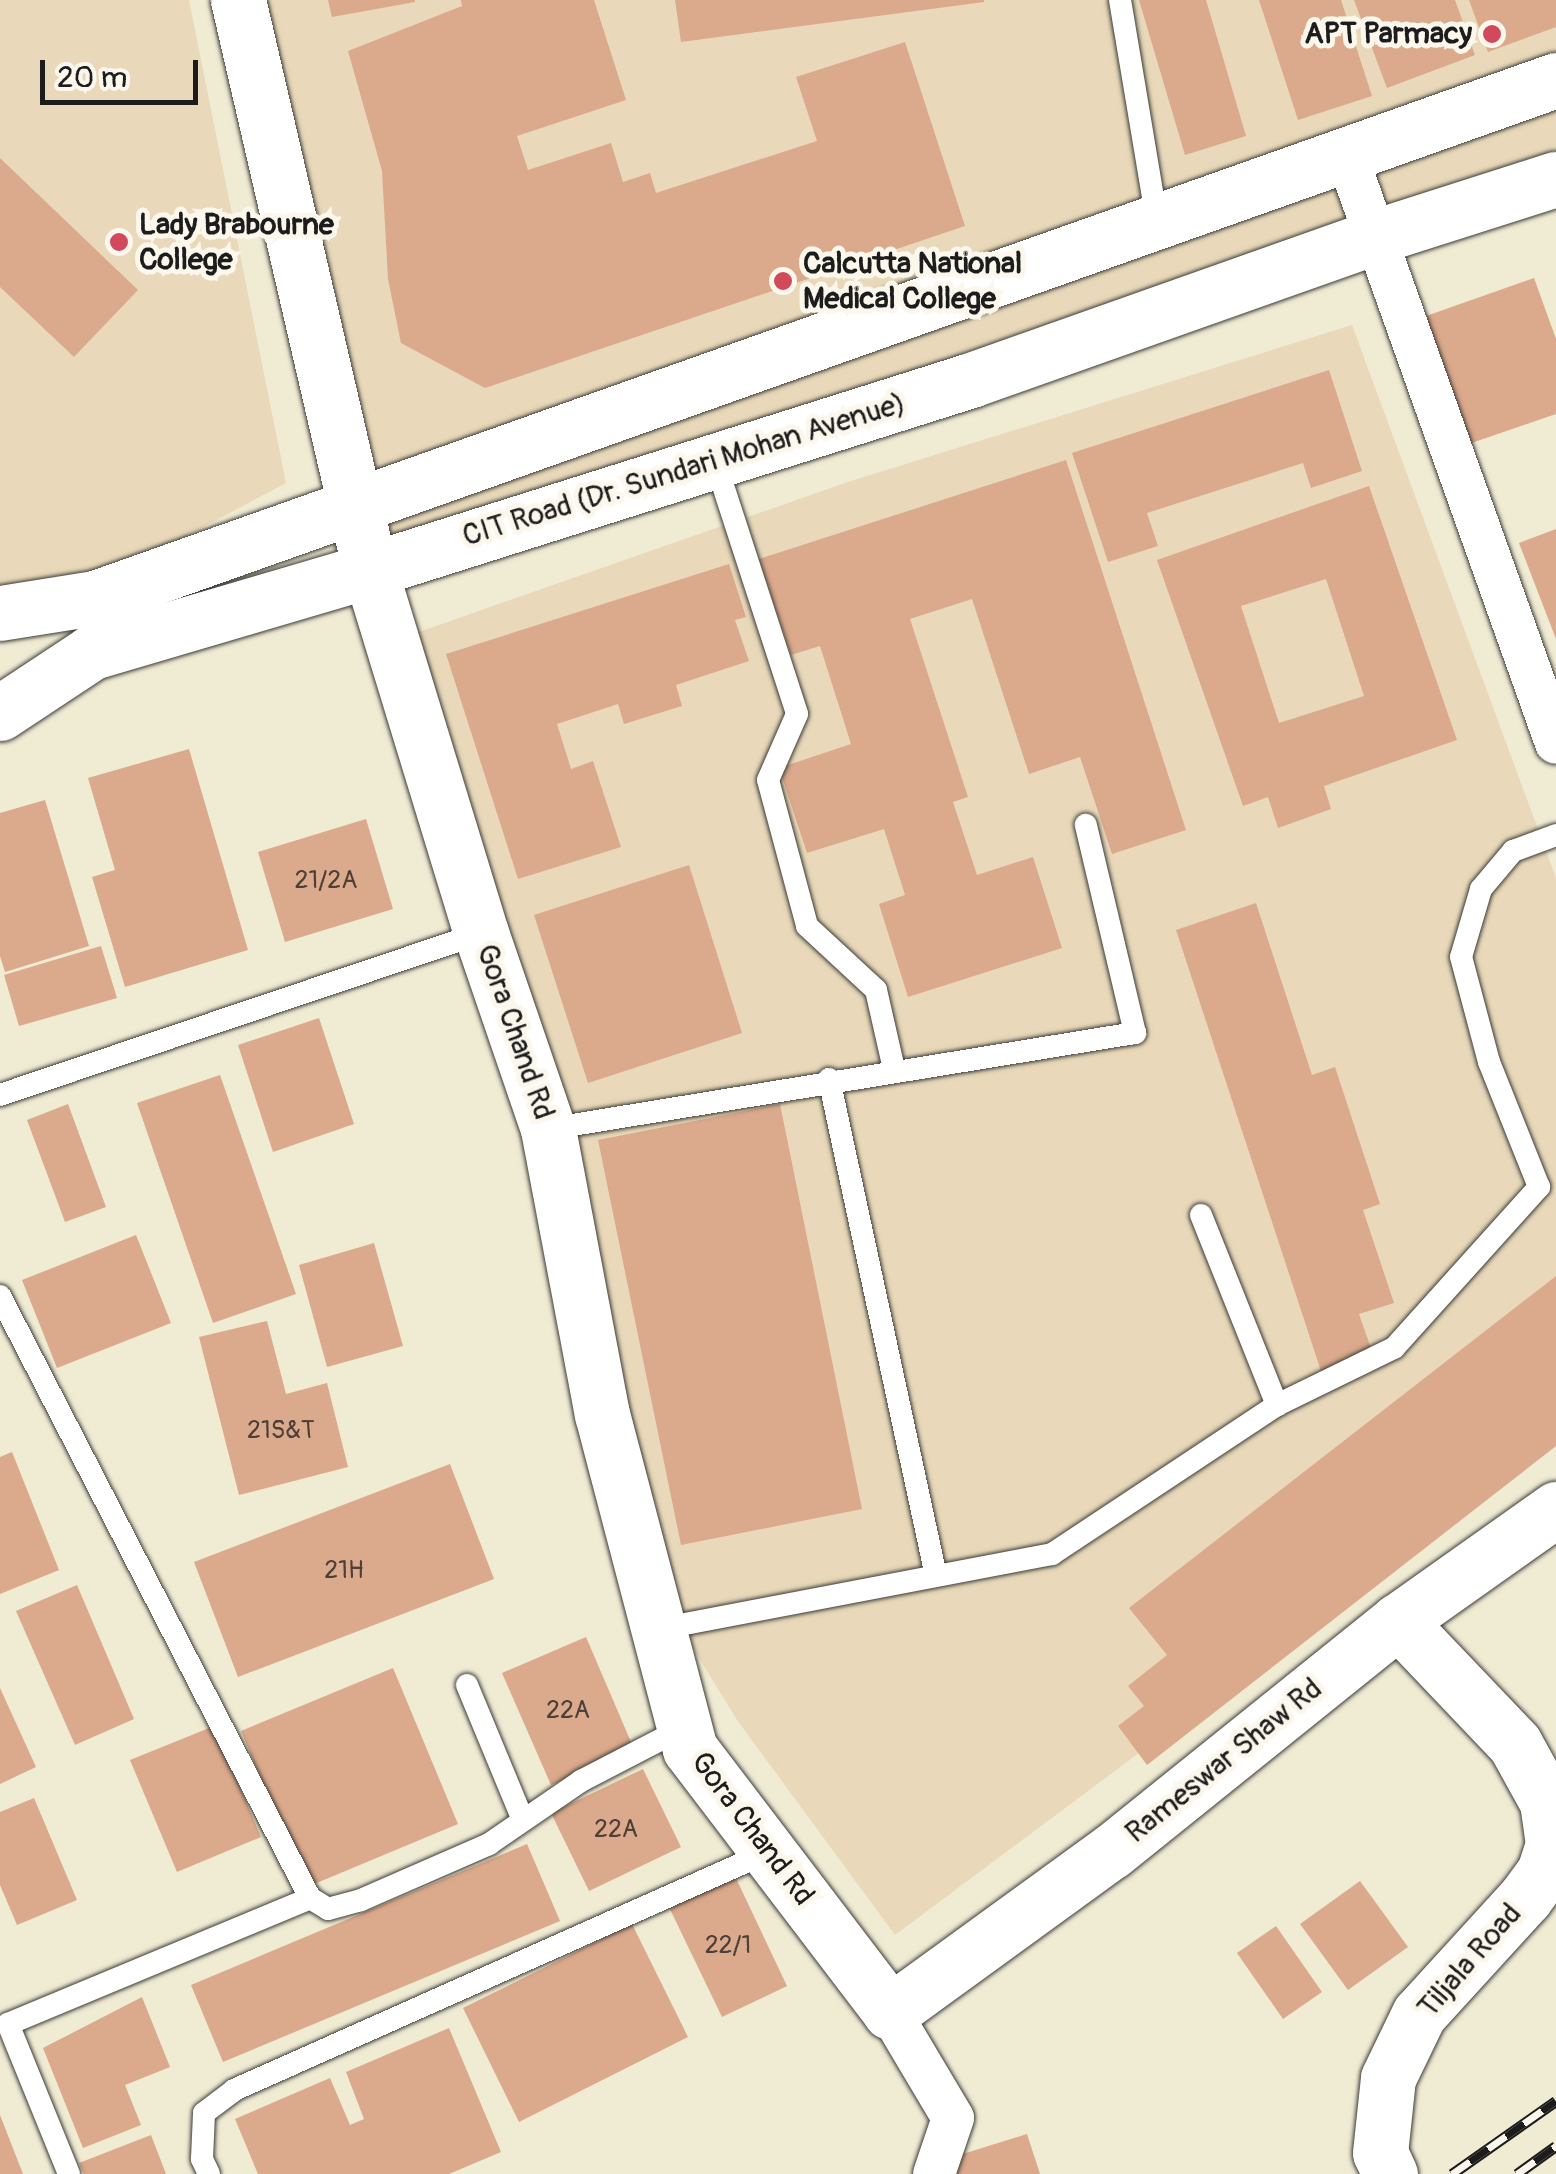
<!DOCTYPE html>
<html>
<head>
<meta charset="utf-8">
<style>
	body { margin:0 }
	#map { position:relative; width:1556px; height:2174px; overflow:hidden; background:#f0ebd3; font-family:Pangolin,sans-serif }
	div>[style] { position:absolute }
	.built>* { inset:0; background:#e9d9ba }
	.building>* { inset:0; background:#dba98b }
	.roads { filter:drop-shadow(0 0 2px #3c3b37) drop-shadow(0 0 2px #3c3b37) }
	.lane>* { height:22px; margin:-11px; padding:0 11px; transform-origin:11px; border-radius:11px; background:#fff }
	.street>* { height:42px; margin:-21px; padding:0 21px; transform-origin:21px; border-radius:21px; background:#fff }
	.secondary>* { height:55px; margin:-27.5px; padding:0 27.5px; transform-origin:27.5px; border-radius:27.5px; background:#fff }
	.rail>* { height:11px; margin-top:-5.5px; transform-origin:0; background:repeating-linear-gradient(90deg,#fbf7ec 0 22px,#1c1c1c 0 44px); box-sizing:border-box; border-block:2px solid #1c1c1c }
	.dots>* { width:28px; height:28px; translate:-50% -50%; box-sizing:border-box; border:5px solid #fbf7ec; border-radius:50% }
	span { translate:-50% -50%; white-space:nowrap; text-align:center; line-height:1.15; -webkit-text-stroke:10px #fbf7ec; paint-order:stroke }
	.number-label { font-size:25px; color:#4c3f38 }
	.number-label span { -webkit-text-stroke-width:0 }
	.poi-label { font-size:30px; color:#1c1c1c; font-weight:700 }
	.right { translate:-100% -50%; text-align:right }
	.left { translate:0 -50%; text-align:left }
	.street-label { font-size:30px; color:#1c1c1c }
	.scale { position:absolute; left:40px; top:60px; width:158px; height:45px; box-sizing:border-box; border:5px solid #1c1c1c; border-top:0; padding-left:12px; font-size:30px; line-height:35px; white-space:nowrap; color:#1c1c1c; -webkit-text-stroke:8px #fbf7ec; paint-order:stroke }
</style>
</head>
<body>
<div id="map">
	<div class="built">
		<i style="clip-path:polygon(0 0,189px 0,286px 483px,134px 564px,0 586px)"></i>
		<i style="clip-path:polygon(238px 0,1556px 0,1556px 181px,370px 570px)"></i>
		<i style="clip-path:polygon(1352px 325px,1556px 878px,1556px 1442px,895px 1935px,737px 1720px,655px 1586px,413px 634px,848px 482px)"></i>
	</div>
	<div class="building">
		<i style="clip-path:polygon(328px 0,415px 0,415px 2px,332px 17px)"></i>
		<i style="clip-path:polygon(461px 0,594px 0,626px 100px,517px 136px,528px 170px,611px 143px,623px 182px,650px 173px,656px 193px,817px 141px,796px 77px,905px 42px,965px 226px,485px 388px,401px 343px,388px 279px,382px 171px,348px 51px,462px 6px)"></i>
		<i style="clip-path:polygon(675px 0,984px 0,984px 2px,681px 42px)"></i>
		<i style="clip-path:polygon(1139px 0,1206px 0,1246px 136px,1185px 155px)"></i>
		<i style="clip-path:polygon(1259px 0,1341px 0,1372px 96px,1298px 120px)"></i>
		<i style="clip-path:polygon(1354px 0,1455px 0,1475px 55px,1387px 88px)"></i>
		<i style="clip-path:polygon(1469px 0,1556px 0,1556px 27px,1488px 52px)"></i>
		<i style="clip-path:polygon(0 158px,138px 290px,74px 357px,0 287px)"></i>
		<i style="clip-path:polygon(1534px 278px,1556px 339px,1556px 414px,1457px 448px,1412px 321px)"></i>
		<i style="clip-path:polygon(1329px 370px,1362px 471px,1311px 488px,1303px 463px,1147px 513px,1158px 546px,1108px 562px,1072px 453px)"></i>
		<i style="clip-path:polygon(1066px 460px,1186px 830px,1112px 854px,1080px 757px,1029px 774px,972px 599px,910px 619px,968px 797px,953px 802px,977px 875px,1033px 857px,1062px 948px,908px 997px,879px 904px,905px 895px,884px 829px,807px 853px,779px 768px,851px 744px,820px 646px,791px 655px,759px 559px)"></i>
		<i style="clip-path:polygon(evenodd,1369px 486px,1457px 740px,1324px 786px,1331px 809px,1278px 828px,1268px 797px,1243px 806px,1157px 560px,1369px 486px,1326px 579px,1364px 696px,1279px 723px,1241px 606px,1326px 579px)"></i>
		<i style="clip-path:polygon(1556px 529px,1556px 639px,1519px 543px)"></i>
		<i style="clip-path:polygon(729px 564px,746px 617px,735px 620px,749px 661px,676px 685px,682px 706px,624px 724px,618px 704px,557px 724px,571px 769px,593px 761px,621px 847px,518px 879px,446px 654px)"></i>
		<i style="clip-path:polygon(189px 749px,248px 950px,125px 987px,92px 877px,115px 870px,88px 778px)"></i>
		<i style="clip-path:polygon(45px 800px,89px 946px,5px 972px,0 956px,0 813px)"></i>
		<i style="clip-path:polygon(366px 819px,393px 909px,285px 942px,258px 852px)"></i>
		<i style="clip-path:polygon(689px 865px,742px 1033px,588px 1083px,534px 915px)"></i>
		<i style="clip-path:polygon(1256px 903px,1312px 1075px,1335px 1067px,1380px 1204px,1363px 1210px,1394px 1303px,1359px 1314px,1373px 1354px,1321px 1371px,1176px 930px)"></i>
		<i style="clip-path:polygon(101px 946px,117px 998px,19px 1026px,4px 975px)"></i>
		<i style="clip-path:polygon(319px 1018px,354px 1124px,273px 1152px,238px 1045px)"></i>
		<i style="clip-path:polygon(220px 1075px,296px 1294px,213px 1323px,137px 1103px)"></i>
		<i style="clip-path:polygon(68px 1104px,106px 1207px,65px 1222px,27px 1120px)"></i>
		<i style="clip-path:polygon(780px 1104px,862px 1509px,681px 1545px,598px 1140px)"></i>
		<i style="clip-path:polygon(136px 1235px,171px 1323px,57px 1368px,22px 1280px)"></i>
		<i style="clip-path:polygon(374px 1243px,403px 1346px,327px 1367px,299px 1265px)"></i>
		<i style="clip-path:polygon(1556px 1276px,1556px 1446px,1147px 1765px,1118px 1726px,1144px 1706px,1128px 1686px,1167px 1655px,1129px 1608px)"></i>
		<i style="clip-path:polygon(267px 1321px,286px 1394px,327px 1383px,348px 1467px,239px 1495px,199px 1337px)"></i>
		<i style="clip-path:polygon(12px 1452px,59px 1570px,0 1594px,0 1457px)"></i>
		<i style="clip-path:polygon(450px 1464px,494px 1579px,238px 1677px,194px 1562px)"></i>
		<i style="clip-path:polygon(77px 1585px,134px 1719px,75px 1745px,16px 1611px)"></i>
		<i style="clip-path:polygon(586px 1637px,634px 1749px,551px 1785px,502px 1673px)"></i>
		<i style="clip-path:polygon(393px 1668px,458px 1824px,307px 1887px,241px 1731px)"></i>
		<i style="clip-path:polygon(0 1688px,36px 1767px,0 1784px)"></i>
		<i style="clip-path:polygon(214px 1726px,261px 1837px,177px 1872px,130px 1760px)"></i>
		<i style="clip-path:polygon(643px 1769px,681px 1847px,589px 1891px,551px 1813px)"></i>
		<i style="clip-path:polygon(34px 1798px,77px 1900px,17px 1925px,0 1885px,0 1812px)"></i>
		<i style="clip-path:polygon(527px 1844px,560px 1921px,223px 2062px,191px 1985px)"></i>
		<i style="clip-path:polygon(734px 1874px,787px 1986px,722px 2017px,668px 1905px)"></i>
		<i style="clip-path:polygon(1360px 1881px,1408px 1947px,1348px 1990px,1300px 1924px)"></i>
		<i style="clip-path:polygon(632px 1924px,688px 2037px,519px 2122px,463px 2008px)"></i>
		<i style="clip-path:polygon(1276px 1926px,1322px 1992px,1283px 2019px,1237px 1953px)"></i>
		<i style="clip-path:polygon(142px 1997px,170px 2067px,125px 2085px,141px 2125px,83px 2148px,43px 2048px)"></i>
		<i style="clip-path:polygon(449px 2028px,501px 2152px,449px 2174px,258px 2174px,235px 2119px,330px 2078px,350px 2125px,364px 2119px,346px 2072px)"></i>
		<i style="clip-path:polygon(0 2115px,23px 2174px,0 2174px)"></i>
		<i style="clip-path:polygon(1027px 2134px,1040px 2174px,955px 2174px,950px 2158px)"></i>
		<i style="clip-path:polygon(151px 2135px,166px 2174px,84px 2174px,79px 2163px)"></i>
	</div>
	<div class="roads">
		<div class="lane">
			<i style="left:1120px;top:0;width:224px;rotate:80.5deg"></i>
			<i style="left:714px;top:458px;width:269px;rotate:72deg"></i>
			<i style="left:797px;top:714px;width:72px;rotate:113.7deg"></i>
			<i style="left:768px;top:780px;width:151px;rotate:75deg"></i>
			<i style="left:807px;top:926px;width:94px;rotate:42.8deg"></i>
			<i style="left:876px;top:990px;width:81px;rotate:77.2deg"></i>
			<i style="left:829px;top:1079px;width:508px;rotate:77.85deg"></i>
			<i style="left:0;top:1095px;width:508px;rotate:-18.61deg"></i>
			<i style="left:548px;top:1129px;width:595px;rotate:-9.29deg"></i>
			<i style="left:1135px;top:1033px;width:214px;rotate:-103.3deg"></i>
			<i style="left:1201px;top:1215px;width:205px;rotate:68.2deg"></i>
			<i style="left:0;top:1296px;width:677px;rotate:62.75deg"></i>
			<i style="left:659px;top:1629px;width:400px;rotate:-10.8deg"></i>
			<i style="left:1052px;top:1554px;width:270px;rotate:-33.5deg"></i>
			<i style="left:1277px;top:1405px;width:130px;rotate:-26deg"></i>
			<i style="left:1394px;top:1348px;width:217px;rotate:-48deg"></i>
			<i style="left:1539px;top:1187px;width:135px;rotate:-111.8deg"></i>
			<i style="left:1489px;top:1062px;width:109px;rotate:-104.9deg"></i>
			<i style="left:1461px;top:957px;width:71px;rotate:-73.6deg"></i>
			<i style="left:1481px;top:889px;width:50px;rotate:-49.9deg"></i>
			<i style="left:1513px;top:851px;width:46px;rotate:-20.4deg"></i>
			<i style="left:467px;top:1685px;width:146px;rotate:67.5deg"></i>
			<i style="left:69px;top:2174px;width:162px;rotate:-112.1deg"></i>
			<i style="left:8px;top:2024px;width:327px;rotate:-22.6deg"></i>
			<i style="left:310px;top:1898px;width:21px;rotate:31deg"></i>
			<i style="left:328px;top:1909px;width:34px;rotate:-15deg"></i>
			<i style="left:361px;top:1900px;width:140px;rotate:-23.6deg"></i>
			<i style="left:489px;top:1844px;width:112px;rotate:-34.4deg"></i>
			<i style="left:581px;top:1781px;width:117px;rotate:-27.4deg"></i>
			<i style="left:209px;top:2174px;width:17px;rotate:-115deg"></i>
			<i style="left:202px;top:2159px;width:46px;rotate:-87.5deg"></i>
			<i style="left:204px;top:2113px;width:38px;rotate:-37deg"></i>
			<i style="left:234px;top:2090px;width:585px;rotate:-24.02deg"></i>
		</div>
		<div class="street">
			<i style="left:1346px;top:154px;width:625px;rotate:70.38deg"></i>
			<i style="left:890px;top:2012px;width:123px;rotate:59.3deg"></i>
			<i style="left:953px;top:2118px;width:59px;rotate:108.7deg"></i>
		</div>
		<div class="secondary">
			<i style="left:238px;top:0;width:585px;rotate:76.96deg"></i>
			<i style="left:370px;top:570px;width:380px;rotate:73deg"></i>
			<i style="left:481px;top:933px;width:207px;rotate:71.1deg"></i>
			<i style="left:548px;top:1129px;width:290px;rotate:79.3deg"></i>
			<i style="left:602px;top:1414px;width:346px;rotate:75.3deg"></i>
			<i style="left:690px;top:1749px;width:330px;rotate:52.7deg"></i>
			<i style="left:890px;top:2012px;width:274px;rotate:-36deg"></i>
			<i style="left:1112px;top:1851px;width:367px;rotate:-38.8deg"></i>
			<i style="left:1398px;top:1621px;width:194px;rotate:-35.3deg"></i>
			<i style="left:0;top:613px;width:96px;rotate:-9deg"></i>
			<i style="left:95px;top:598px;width:1550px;rotate:-19.52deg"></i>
			<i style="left:0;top:713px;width:110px;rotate:-33.5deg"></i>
			<i style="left:92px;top:652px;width:290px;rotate:-16.4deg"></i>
			<i style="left:370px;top:570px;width:630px;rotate:-17.54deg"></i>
			<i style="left:971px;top:380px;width:428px;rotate:-19.5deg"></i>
			<i style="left:1374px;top:237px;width:191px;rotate:-17.7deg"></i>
			<i style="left:1390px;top:2174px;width:23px;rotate:-115deg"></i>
			<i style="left:1380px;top:2153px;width:75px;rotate:-83.9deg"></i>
			<i style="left:1388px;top:2078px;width:71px;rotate:-64.2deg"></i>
			<i style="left:1419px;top:2014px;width:157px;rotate:-47.6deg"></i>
			<i style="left:1525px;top:1898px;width:32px;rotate:-54deg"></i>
			<i style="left:1544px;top:1872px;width:29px;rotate:-72deg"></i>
			<i style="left:1553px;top:1844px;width:42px;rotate:-98.1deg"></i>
			<i style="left:1547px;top:1802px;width:66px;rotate:-118.9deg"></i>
			<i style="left:1515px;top:1744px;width:170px;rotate:-133.6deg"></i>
		</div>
	</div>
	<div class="rail">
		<i style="left:1452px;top:2174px;width:127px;rotate:-35.1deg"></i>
		<i style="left:1517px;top:2174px;width:48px;rotate:-35.7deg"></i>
	</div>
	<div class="dots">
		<i style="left:1492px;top:34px;background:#d1495b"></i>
		<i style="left:119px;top:242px;background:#d1495b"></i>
		<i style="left:783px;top:281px;background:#d1495b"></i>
	</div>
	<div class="number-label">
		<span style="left:326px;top:881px">21/2A</span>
		<span style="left:281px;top:1431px">21S&amp;T</span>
		<span style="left:344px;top:1571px">21H</span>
		<span style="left:568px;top:1711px">22A</span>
		<span style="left:616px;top:1830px">22A</span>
		<span style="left:728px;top:1946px">22/1</span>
	</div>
	<div class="poi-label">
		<span class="right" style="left:1472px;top:34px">APT Parmacy</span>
		<span class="left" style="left:139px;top:242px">Lady Brabourne<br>College</span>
		<span class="left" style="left:803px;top:281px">Calcutta National<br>Medical College</span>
	</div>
	<div class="street-label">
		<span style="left:684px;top:470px;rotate:-17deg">CIT Road (Dr. Sundari Mohan Avenue)</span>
		<span style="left:515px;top:1032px;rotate:71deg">Gora Chand Rd</span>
		<span style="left:1224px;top:1761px;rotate:-39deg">Rameswar Shaw Rd</span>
		<span style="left:752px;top:1829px;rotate:53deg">Gora Chand Rd</span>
		<span style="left:1470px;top:1961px;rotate:-49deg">Tiljala Road</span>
	</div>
	<div class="scale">20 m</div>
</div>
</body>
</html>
